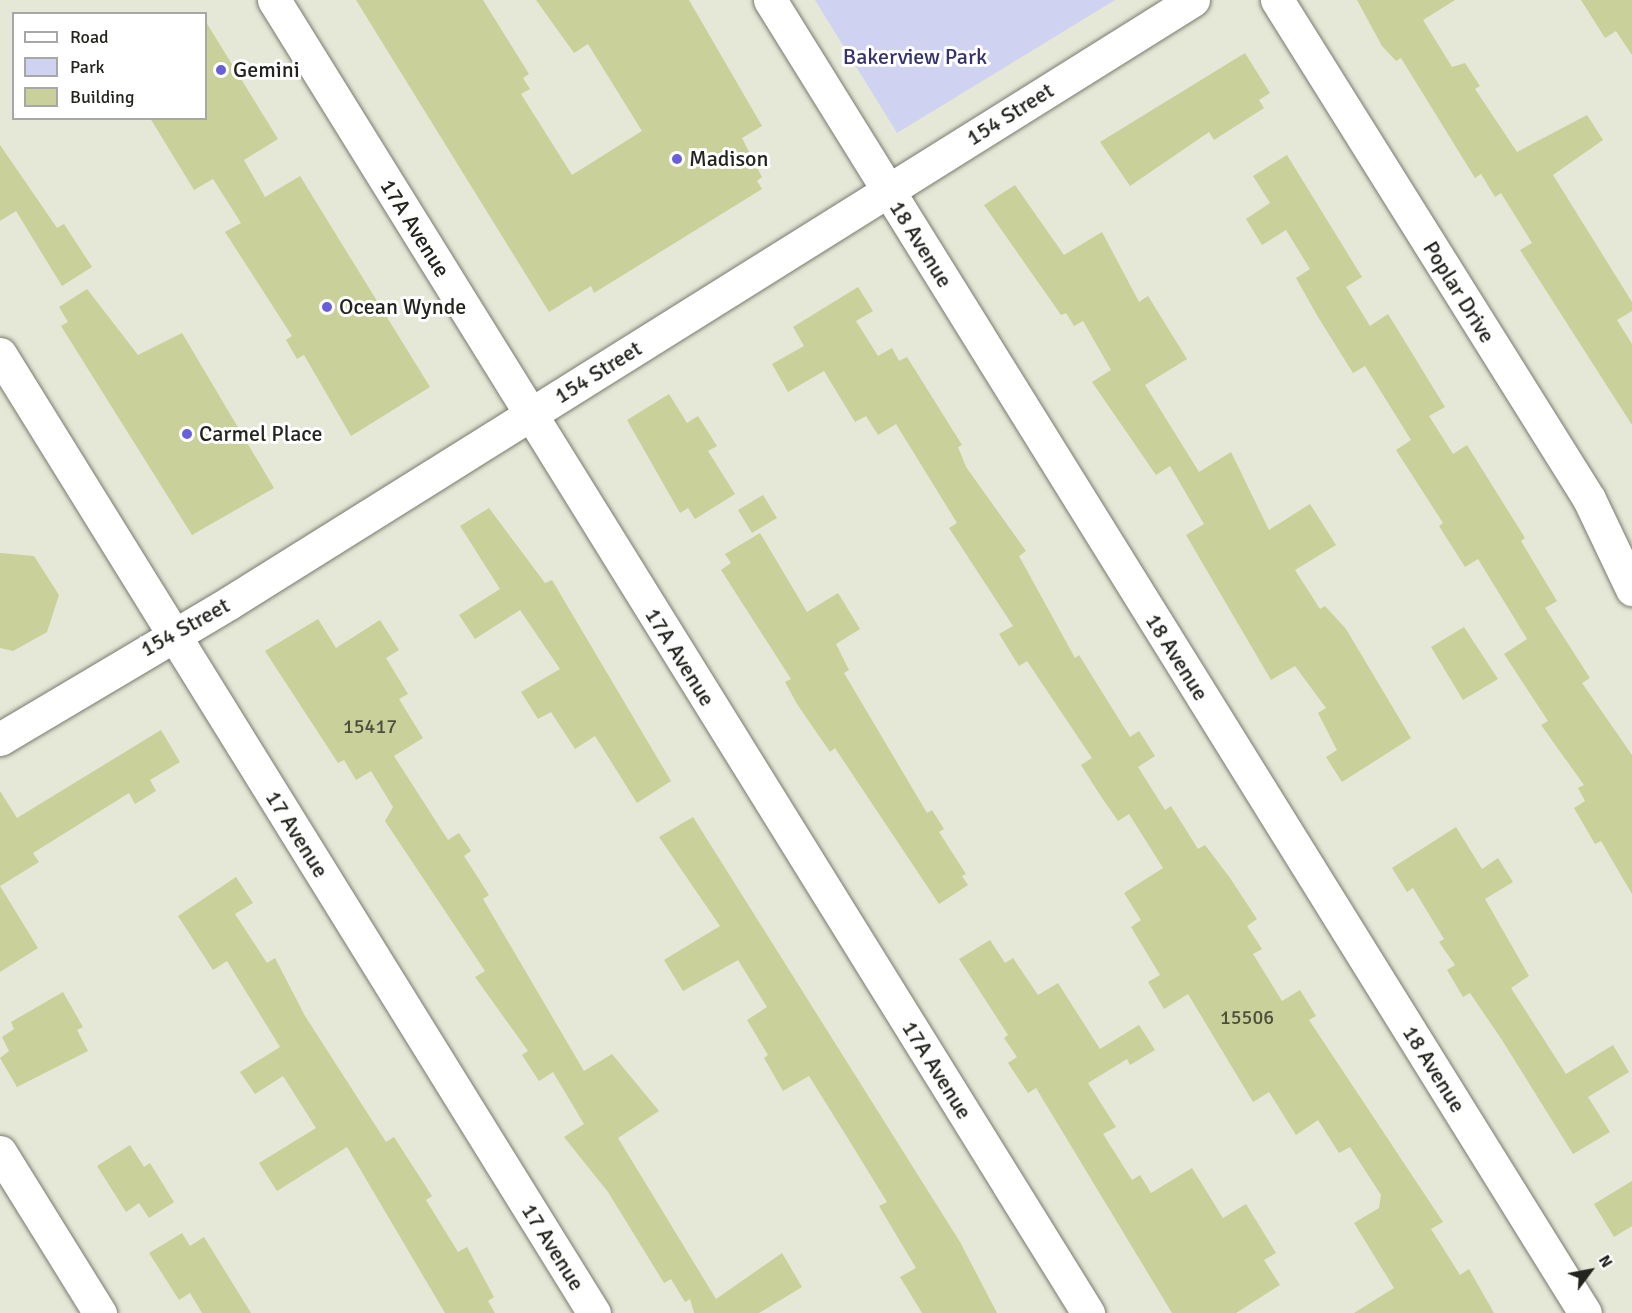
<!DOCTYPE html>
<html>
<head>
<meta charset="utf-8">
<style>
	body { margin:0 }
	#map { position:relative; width:1632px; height:1313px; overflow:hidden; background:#e5e7d7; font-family:Signika,sans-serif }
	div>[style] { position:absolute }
	.green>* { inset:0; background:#d0d2f1 }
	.building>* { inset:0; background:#cad09a }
	.roads { filter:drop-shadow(0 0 2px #797b6c) drop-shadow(0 0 2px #797b6c) }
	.minor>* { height:33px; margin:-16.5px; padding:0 16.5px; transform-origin:16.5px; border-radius:16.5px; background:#fff }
	.dots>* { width:16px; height:16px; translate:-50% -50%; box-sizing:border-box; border:3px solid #fff; border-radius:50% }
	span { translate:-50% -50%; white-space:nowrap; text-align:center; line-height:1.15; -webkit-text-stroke:6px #fff; paint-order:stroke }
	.number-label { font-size:20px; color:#4d4f3d }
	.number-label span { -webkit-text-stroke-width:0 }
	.park-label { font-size:22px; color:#35326f }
	.poi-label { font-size:22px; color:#23241e }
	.left { translate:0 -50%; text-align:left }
	.street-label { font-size:22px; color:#23241e }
	.legend { position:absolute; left:12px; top:12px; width:195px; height:108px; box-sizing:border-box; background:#fff; border:2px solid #a7a7a5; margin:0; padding:8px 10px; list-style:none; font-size:18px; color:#23241e }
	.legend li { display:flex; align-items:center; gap:12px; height:30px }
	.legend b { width:30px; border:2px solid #a7a7a5 }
	.north { position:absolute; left:1560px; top:1241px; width:60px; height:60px; -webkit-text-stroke:4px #fff; paint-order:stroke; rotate:58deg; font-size:16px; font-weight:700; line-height:24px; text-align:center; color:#23241e }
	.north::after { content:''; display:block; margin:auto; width:21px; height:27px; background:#23241e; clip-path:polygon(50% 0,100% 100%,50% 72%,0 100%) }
</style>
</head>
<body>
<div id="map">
	<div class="green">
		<i style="clip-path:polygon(815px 0,1115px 0,897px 133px)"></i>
	</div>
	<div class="building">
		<i style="clip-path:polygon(356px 0,483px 0,529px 74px,523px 78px,530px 89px,521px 94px,572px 175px,642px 131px,588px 44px,574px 53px,536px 0,689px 0,762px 126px,742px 138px,762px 177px,757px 181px,762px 189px,594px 293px,591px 286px,549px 312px)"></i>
		<i style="clip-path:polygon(1357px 0,1455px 0,1423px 20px,1452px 67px,1465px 63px,1480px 86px,1475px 89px,1517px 152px,1587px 115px,1603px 140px,1553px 175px,1632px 302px,1632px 311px,1617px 320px,1632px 344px,1632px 425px,1520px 250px,1532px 243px,1501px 193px,1495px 197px,1481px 174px,1475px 178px,1401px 58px,1396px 61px,1382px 46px)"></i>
		<i style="clip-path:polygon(1581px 0,1632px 0,1632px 55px,1616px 31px,1605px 38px)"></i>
		<i style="clip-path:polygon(206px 22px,278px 139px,244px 160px,265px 197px,300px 176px,430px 387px,351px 436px,304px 355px,297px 359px,286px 340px,292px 336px,225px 232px,241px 223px,213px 179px,194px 190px,150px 118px,206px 118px)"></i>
		<i style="clip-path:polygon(1245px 53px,1270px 93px,1259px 100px,1264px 108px,1214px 140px,1209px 132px,1130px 186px,1100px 142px)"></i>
		<i style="clip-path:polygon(0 145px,57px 228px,64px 224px,92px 267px,62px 286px,16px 211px,0 221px)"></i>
		<i style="clip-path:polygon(1287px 155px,1362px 277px,1346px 287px,1370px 326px,1388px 314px,1445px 407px,1429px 416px,1453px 454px,1467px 445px,1525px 538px,1521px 541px,1557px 601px,1545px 608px,1590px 678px,1582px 683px,1632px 755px,1632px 894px,1601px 841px,1595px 844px,1574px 808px,1585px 801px,1578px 788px,1584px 785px,1541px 725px,1548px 721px,1504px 654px,1527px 639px,1478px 559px,1465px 567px,1439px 526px,1443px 523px,1396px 450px,1411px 440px,1365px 366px,1353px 373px,1318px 317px,1296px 278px,1310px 269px,1286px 230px,1262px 245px,1246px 219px,1270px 203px,1253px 176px)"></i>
		<i style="clip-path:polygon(1015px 185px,1064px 255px,1102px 232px,1139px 302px,1148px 296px,1187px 359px,1145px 385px,1199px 472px,1231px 452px,1269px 530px,1310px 504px,1336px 545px,1295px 570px,1320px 609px,1325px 606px,1346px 629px,1411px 738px,1342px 782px,1326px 757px,1337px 750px,1318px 713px,1326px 708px,1295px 666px,1271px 680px,1186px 535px,1204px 524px,1170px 466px,1156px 475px,1092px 382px,1111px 370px,1083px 321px,1074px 326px,1066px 313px,1061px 315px,984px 205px)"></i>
		<i style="clip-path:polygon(858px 287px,873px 311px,856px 321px,878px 356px,892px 348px,899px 361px,907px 357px,962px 445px,958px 447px,966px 467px,1026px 551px,1019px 556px,1075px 658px,1079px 655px,1130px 737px,1139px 731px,1155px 756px,1138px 767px,1165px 810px,1171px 806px,1198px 849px,1205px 845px,1230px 878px,1257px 919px,1247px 926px,1262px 949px,1253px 954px,1282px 1001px,1300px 990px,1316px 1016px,1309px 1020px,1443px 1222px,1431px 1229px,1460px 1275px,1469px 1269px,1494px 1313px,1354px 1313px,1394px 1288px,1354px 1223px,1379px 1208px,1381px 1195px,1350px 1147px,1339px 1153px,1318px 1120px,1296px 1135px,1269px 1092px,1253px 1102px,1188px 994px,1164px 1009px,1148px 982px,1160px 975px,1131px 927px,1141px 920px,1124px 893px,1163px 868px,1129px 814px,1118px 821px,1100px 795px,1081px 765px,1092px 758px,1027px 661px,1019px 666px,999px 634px,1013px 626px,949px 528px,957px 523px,896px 424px,878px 435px,866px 416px,855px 422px,824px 371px,788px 392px,772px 364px,804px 346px,793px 327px)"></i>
		<i style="clip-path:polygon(87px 289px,138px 355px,182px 333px,274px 488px,192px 535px,61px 326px,68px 322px,59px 307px)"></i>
		<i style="clip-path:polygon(669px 394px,687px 423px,698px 416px,717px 446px,708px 451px,735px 494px,695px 519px,688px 508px,680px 513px,627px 420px)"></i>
		<i style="clip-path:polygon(763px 495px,777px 518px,752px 533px,738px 510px)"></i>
		<i style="clip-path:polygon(489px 508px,545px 583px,552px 580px,671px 781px,637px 803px,595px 736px,575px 749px,551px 712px,538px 719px,521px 692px,560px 669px,520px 610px,475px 639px,459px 615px,500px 589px,460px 526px)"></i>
		<i style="clip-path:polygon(760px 533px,807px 612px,838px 593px,860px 629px,836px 644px,849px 670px,844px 673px,927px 813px,932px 810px,944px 829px,939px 832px,966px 874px,962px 876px,968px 885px,939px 904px,835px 748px,830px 752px,797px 704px,785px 682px,791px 679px,721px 570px,731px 563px,725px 554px)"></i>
		<i style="clip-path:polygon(0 553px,34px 556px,59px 595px,47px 632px,13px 651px,0 648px)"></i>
		<i style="clip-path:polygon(318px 619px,336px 648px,380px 620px,399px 650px,386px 658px,408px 694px,399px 699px,423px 738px,394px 756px,448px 840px,459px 833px,471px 851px,464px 856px,489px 895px,483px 899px,584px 1071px,612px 1054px,659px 1111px,618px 1138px,716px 1299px,782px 1253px,802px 1287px,759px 1313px,694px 1313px,690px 1299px,685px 1302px,671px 1279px,664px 1283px,608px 1192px,564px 1137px,584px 1124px,553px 1072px,539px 1081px,522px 1055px,528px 1051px,475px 977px,485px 971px,385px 821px,393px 807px,371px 771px,356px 780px,344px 760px,338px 763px,265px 651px)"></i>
		<i style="clip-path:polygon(1464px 627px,1498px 679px,1463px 700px,1431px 647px)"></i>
		<i style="clip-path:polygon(161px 730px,180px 762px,150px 780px,156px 791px,135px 804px,129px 793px,33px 853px,39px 862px,0 886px,38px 948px,0 972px,0 791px,17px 818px)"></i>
		<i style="clip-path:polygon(693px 817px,960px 1242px,997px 1313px,922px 1313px,900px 1277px,916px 1268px,879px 1206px,887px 1202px,847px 1137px,809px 1076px,783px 1091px,764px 1058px,768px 1055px,747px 1020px,767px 1007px,738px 960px,683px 991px,664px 960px,720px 926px,659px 837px)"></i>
		<i style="clip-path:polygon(1456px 827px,1482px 869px,1498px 858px,1513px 882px,1485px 899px,1529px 976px,1511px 988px,1566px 1074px,1613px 1045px,1629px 1072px,1588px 1097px,1610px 1132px,1573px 1154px,1502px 1040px,1470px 993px,1463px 997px,1447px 970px,1455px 965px,1439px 942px,1444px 939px,1413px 888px,1407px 892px,1392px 868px)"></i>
		<i style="clip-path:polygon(236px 877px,253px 903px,235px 914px,267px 963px,275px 958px,305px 1016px,386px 1142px,394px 1137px,432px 1196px,426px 1200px,458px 1252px,467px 1247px,494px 1297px,488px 1301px,495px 1313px,445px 1313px,347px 1147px,277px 1191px,259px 1163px,316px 1128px,283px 1076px,255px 1094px,240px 1072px,280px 1047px,227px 961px,213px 970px,178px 916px)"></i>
		<i style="clip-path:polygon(990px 940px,1005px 963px,1013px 958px,1038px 995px,1058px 983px,1100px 1049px,1139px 1025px,1155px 1050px,1130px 1065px,1127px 1059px,1088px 1083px,1116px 1127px,1103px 1134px,1132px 1180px,1140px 1175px,1151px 1193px,1192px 1168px,1223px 1218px,1246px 1204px,1276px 1253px,1264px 1260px,1280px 1285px,1236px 1313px,1172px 1313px,1036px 1088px,1028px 1093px,1008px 1063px,1017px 1057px,1004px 1038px,1008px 1035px,959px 959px)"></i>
		<i style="clip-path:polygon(63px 992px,83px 1027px,77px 1030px,88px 1051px,17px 1087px,0 1058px,9px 1051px,2px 1037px,14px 1029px,11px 1022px)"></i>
		<i style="clip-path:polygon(130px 1145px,144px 1167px,150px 1163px,174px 1202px,149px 1218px,139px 1203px,126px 1212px,97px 1166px)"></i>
		<i style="clip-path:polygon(1632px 1181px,1632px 1226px,1614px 1237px,1594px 1204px)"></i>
		<i style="clip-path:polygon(182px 1233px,190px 1246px,204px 1237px,251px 1313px,202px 1313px,190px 1293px,179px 1300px,149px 1253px)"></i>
	</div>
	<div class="roads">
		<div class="minor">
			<i style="left:274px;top:0;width:1545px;rotate:58.2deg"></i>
			<i style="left:770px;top:0;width:1545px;rotate:58.17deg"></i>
			<i style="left:1277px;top:0;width:589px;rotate:57.98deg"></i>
			<i style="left:1589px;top:499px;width:100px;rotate:64.5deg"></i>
			<i style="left:0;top:354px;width:1128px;rotate:58.23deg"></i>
			<i style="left:0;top:739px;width:266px;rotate:-30.7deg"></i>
			<i style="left:229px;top:603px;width:1137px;rotate:-32.03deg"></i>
			<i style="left:0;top:1152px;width:190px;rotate:58.2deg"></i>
		</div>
	</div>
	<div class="dots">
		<i style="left:221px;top:70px;background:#6860d9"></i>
		<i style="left:677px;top:159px;background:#6860d9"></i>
		<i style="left:327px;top:307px;background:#6860d9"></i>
		<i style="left:187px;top:434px;background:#6860d9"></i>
	</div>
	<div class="number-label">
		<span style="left:370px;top:726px">15417</span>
		<span style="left:1247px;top:1017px">15506</span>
	</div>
	<div class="park-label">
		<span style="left:915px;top:57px">Bakerview Park</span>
	</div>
	<div class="poi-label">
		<span class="left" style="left:233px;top:70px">Gemini</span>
		<span class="left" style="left:689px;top:159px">Madison</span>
		<span class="left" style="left:339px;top:307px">Ocean Wynde</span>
		<span class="left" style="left:199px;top:434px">Carmel Place</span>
	</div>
	<div class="street-label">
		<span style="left:1010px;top:114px;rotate:-32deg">154 Street</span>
		<span style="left:415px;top:228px;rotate:58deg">17A Avenue</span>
		<span style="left:921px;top:244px;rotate:58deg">18 Avenue</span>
		<span style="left:1459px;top:292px;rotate:58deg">Poplar Drive</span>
		<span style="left:598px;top:372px;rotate:-32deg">154 Street</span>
		<span style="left:185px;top:627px;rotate:-29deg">154 Street</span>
		<span style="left:680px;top:657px;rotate:58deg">17A Avenue</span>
		<span style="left:1177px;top:657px;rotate:58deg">18 Avenue</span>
		<span style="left:297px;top:834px;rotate:58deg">17 Avenue</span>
		<span style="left:1434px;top:1069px;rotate:58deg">18 Avenue</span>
		<span style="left:937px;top:1070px;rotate:58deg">17A Avenue</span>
		<span style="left:553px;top:1247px;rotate:58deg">17 Avenue</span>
	</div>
	<ul class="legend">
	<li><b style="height:8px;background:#fff"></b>Road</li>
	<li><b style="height:16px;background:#d0d2f1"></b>Park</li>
	<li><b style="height:16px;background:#cad09a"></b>Building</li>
	</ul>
	<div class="north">N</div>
</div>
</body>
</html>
